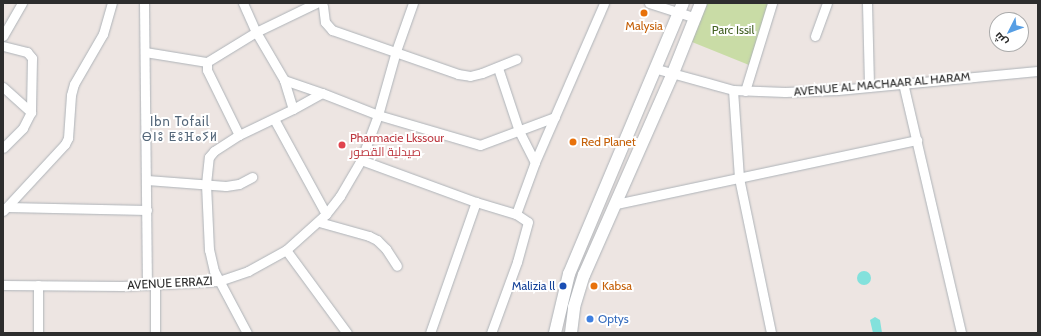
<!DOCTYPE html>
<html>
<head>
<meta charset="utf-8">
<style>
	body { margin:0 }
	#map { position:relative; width:1041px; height:336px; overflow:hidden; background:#ede5e2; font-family:Cabin,Cairo,"Noto Sans Tifinagh",sans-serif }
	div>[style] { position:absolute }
	.green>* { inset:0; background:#c9dca6 }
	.water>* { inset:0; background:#83e1dc }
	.round { border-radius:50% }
	.roads { filter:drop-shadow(0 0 1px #aeb3b8) drop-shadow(0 0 1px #aeb3b8) }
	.street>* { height:9px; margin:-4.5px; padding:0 4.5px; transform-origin:4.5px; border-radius:4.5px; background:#fff }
	.secondary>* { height:12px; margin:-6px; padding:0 6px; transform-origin:6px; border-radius:6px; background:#fff }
	.dots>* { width:11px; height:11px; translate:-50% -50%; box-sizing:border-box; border:2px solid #fff; border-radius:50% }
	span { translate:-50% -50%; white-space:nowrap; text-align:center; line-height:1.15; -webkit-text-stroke:4px #fff; paint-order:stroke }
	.food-label { font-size:12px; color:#c56008 }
	.left { translate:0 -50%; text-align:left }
	.park-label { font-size:12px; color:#456325 }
	.street-label { font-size:12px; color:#2d2d2d }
	.health-label { font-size:12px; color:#be3a42 }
	.transit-label { font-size:12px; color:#164399 }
	.right { translate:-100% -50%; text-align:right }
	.shop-label { font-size:12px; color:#366cbe }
	.neighbourhood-label { font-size:13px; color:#536679; letter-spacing:1px }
	.frame { position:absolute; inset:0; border:4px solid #2d2d2d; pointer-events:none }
	.north { position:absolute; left:989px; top:12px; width:40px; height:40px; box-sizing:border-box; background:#fff; border:1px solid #ababab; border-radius:50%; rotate:228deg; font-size:11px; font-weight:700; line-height:16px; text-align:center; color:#2d2d2d }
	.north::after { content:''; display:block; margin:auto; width:14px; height:18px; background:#579ee4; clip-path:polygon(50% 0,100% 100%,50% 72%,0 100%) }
</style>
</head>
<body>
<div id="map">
	<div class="green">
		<i style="clip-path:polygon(706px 3px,770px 3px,749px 65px,692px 42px)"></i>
	</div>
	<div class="water">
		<i class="round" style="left:857px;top:271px;width:14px;height:14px"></i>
		<i style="clip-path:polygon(875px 317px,880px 320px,882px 333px,873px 333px,870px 320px)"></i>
	</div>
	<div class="roads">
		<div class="street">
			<i style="left:144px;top:3px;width:282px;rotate:89.4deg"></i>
			<i style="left:243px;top:3px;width:32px;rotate:66deg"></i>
			<i style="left:256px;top:32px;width:56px;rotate:59.7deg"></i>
			<i style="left:284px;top:80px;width:30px;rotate:73deg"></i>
			<i style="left:649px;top:3px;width:49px;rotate:17.7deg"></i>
			<i style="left:867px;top:3px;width:84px;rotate:88.6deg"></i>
			<i style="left:323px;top:6px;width:16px;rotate:83deg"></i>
			<i style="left:325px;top:22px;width:11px;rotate:49deg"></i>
			<i style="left:332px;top:30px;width:133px;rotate:19.2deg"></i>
			<i style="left:458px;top:74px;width:12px;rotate:9deg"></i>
			<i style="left:470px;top:76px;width:12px;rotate:-14deg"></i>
			<i style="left:482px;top:73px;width:37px;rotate:-22deg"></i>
			<i style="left:3px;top:36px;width:38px;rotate:-60deg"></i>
			<i style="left:815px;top:36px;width:35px;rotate:-70deg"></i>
			<i style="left:3px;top:46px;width:25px;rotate:14deg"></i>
			<i style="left:27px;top:52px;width:8px;rotate:50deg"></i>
			<i style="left:32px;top:58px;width:54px;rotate:91.1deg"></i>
			<i style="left:145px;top:52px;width:63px;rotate:9.2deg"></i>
			<i style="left:498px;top:68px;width:66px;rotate:71.6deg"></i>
			<i style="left:519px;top:131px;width:35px;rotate:63deg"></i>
			<i style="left:657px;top:69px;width:79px;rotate:15.4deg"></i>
			<i style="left:733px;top:90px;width:52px;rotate:2.2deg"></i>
			<i style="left:785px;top:92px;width:52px;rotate:-2.2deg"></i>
			<i style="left:837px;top:90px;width:202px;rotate:-5.4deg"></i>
			<i style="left:284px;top:80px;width:40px;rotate:18.9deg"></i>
			<i style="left:903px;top:83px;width:257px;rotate:76.9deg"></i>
			<i style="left:3px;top:87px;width:38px;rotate:42deg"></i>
			<i style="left:31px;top:112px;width:18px;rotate:117deg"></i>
			<i style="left:23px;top:128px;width:28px;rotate:135deg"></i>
			<i style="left:733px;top:90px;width:88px;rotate:86.1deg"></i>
			<i style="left:739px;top:178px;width:158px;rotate:78.3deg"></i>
			<i style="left:745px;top:91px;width:92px;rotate:-72.9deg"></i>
			<i style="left:274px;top:119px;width:108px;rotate:61.3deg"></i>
			<i style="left:239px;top:135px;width:72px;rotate:-116.2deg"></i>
			<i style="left:207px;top:70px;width:8px;rotate:-90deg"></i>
			<i style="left:207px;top:62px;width:57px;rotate:-31.5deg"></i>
			<i style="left:256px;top:32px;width:67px;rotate:-25.8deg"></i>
			<i style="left:361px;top:160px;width:122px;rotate:20.1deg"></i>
			<i style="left:476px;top:202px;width:42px;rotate:16.7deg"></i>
			<i style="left:516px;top:214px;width:14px;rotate:34deg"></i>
			<i style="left:528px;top:222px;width:41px;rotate:105.4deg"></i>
			<i style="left:517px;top:262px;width:76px;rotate:110.1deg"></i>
			<i style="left:147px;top:180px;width:79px;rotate:4.3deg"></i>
			<i style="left:226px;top:186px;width:13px;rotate:-9deg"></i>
			<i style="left:239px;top:184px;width:15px;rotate:-28deg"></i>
			<i style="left:616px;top:204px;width:308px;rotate:-12deg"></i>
			<i style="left:7px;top:207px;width:140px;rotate:1.2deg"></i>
			<i style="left:3px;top:211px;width:91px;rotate:-47.2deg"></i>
			<i style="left:65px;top:144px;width:7px;rotate:-63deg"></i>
			<i style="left:68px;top:138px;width:43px;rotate:-86deg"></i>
			<i style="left:71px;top:95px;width:11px;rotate:-75deg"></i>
			<i style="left:74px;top:84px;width:58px;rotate:-59.9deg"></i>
			<i style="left:103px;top:34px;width:32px;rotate:-74deg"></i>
			<i style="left:516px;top:214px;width:55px;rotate:-69.9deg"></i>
			<i style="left:535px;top:162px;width:173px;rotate:-66.5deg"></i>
			<i style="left:319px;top:222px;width:52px;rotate:15.6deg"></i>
			<i style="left:369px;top:236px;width:9px;rotate:27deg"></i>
			<i style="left:377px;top:240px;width:13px;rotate:45deg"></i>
			<i style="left:386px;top:249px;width:20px;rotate:57deg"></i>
			<i style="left:286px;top:250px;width:103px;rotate:53.7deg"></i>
			<i style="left:3px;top:285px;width:119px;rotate:0.5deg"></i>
			<i style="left:122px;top:286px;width:97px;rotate:-3deg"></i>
			<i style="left:219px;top:281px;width:31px;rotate:-19deg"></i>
			<i style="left:248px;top:271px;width:43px;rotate:-28.9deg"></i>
			<i style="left:286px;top:250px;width:54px;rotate:-42deg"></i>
			<i style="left:326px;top:214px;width:23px;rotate:-52deg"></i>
			<i style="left:340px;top:196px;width:42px;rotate:-59.7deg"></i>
			<i style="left:361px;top:160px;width:48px;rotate:-69.3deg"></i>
			<i style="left:378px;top:115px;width:66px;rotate:-74.3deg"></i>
			<i style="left:396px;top:51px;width:51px;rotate:-70.5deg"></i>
			<i style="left:38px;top:285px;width:48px;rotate:90deg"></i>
			<i style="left:155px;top:285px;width:48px;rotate:90deg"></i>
			<i style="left:247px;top:333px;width:70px;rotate:-118deg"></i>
			<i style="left:214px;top:271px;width:22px;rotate:-103deg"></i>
			<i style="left:209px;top:250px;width:66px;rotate:-92.6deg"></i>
			<i style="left:206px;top:184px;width:27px;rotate:-84deg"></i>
			<i style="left:209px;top:157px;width:8px;rotate:-50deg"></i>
			<i style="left:214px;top:151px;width:30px;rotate:-33deg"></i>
			<i style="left:239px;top:135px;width:60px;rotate:-25.7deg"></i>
			<i style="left:293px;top:109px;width:33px;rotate:-29deg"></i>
			<i style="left:322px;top:93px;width:60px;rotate:21.4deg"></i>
			<i style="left:378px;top:115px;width:106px;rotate:16.4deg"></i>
			<i style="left:480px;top:145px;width:80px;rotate:-20.5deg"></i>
			<i style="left:430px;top:333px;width:139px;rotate:-70.7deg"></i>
		</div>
		<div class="secondary">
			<i style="left:555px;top:333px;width:61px;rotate:-76.7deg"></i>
			<i style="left:569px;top:274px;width:294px;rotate:-67.2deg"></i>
			<i style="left:571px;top:333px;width:26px;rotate:-83deg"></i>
			<i style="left:574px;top:307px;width:34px;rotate:-73deg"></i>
			<i style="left:584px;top:275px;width:221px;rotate:-66.2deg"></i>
			<i style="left:673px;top:73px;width:75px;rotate:-68.2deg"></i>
		</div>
	</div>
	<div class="dots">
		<i style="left:644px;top:13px;background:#e8710a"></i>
		<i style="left:573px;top:142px;background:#e8710a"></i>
		<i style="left:342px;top:145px;background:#e0444e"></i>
		<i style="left:563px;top:286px;background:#1a4fb4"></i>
		<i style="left:594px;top:286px;background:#e8710a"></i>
		<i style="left:590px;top:319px;background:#3f7fe0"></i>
	</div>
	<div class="food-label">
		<span style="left:644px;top:26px">Malysia</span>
		<span class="left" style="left:581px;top:142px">Red Planet</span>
		<span class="left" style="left:602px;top:286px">Kabsa</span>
	</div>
	<div class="park-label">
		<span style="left:733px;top:30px">Parc Issil</span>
	</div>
	<div class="street-label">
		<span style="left:882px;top:84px;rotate:-5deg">AVENUE AL MACHAAR AL HARAM</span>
		<span style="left:170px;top:283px;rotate:-3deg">AVENUE ERRAZI</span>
	</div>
	<div class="health-label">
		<span class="left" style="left:350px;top:145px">Pharmacie Lkssour<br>صيدلية القصور</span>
	</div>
	<div class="transit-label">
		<span class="right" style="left:555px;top:286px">Malizia ll</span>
	</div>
	<div class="shop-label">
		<span class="left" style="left:598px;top:319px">Optys</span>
	</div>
	<div class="neighbourhood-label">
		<span style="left:180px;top:129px">Ibn Tofail<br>ⴱⵏⵓ ⵟⵓⴼⴰⵢⵍ</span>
	</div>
	<div class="frame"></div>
	<div class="north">ش</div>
</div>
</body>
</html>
